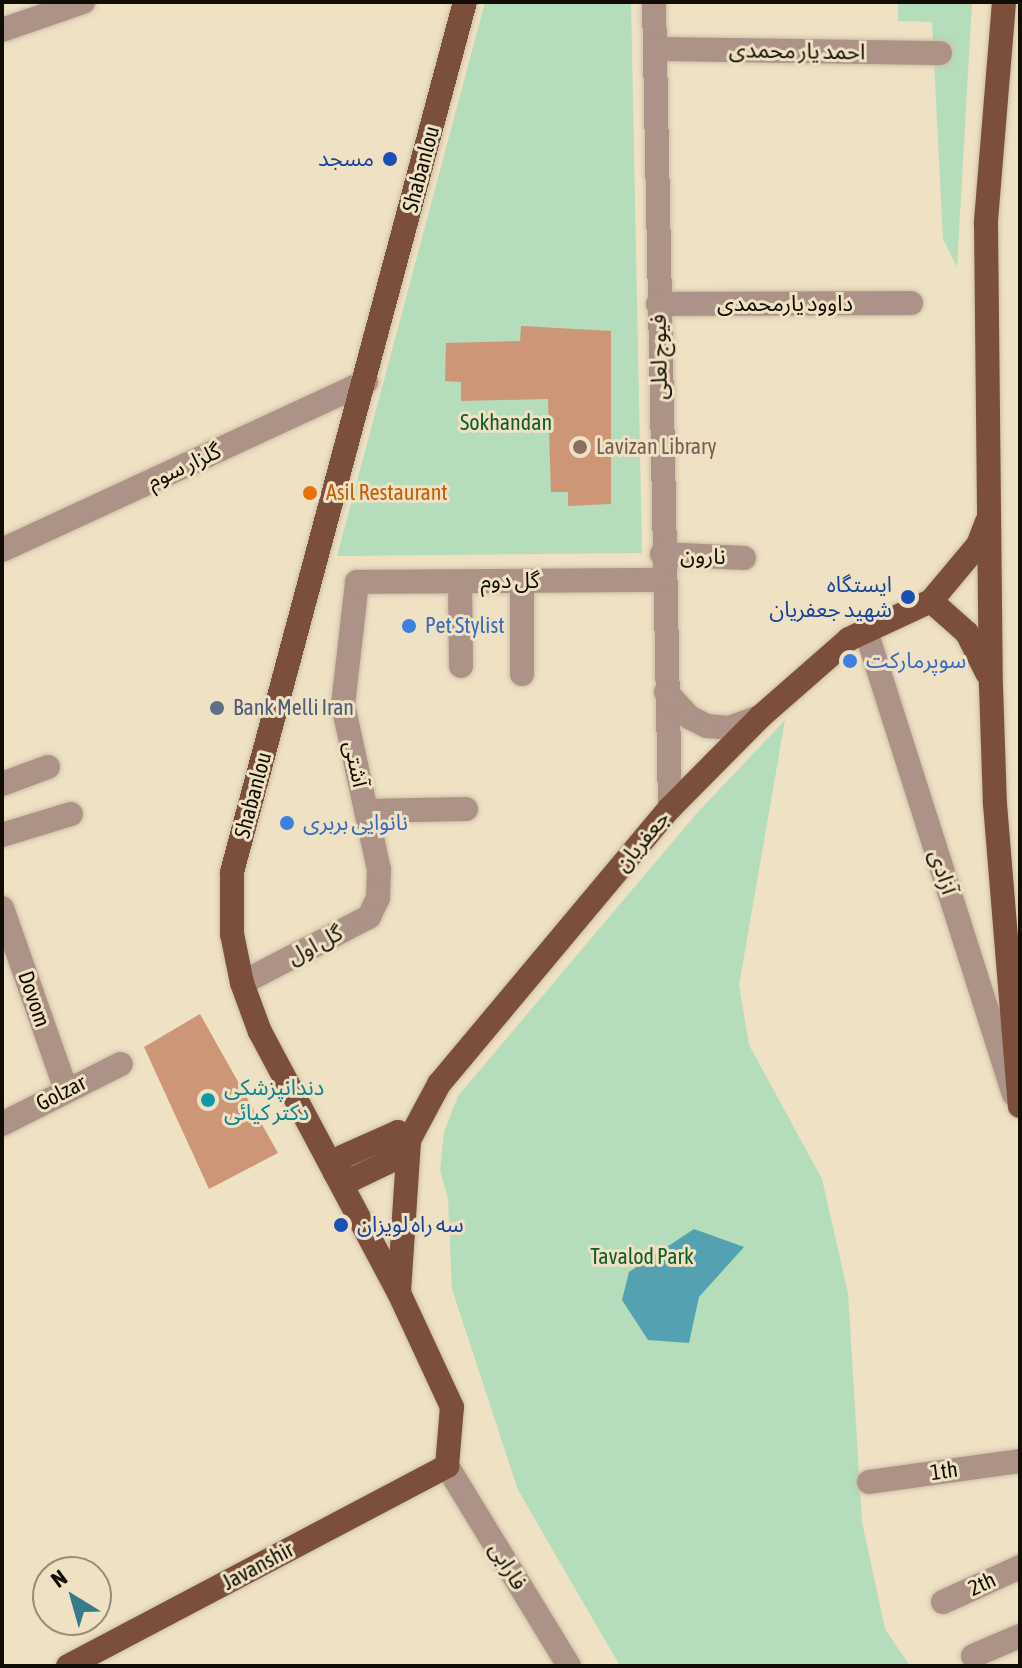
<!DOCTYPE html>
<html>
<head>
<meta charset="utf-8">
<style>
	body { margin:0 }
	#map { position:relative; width:1022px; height:1668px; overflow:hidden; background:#efe1c4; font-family:"Asap Condensed","Noto Sans Arabic",sans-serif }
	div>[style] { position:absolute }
	.green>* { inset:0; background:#b5dcbb }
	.water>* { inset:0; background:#54a1b1 }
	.building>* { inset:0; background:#cd9777 }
	.roads { filter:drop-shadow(0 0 2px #ccbfa5) drop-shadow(0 0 2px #ccbfa5) }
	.minor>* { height:24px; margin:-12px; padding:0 12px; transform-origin:12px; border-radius:12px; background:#ac9287 }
	.major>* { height:24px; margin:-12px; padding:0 12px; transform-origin:12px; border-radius:12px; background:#7b4f3c }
	.dots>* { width:22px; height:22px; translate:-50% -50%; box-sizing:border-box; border:4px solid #efe1c4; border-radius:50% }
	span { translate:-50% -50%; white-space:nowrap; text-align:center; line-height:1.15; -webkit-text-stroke:6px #efe1c4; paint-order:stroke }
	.street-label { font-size:22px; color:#120d04 }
	.transit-label { font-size:22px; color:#164399 }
	.right { translate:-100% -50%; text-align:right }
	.left { translate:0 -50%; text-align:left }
	.park-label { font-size:22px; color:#105e2a }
	.education-label { font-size:22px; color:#785e54 }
	.food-label { font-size:22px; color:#c56008 }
	.shop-label { font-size:22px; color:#366cbe }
	.service-label { font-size:22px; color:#4e5e75 }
	.culture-label { font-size:22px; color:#0d838f }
	.frame { position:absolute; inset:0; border:4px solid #120d04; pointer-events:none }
	.north { position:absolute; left:32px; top:1556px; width:80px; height:80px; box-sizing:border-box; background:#efe1c4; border:2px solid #978c77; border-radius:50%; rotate:323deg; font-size:22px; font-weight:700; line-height:32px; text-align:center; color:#120d04 }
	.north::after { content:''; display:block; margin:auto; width:28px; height:36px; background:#377a8a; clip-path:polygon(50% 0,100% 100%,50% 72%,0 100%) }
</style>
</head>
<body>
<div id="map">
	<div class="green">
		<i style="clip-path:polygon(485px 2px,631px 2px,642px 553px,337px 556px)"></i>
		<i style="clip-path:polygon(898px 2px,972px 2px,957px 267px,943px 239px,932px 22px,898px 21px)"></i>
		<i style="clip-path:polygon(785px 720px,739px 985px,749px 1045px,822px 1179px,848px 1293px,862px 1522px,885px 1629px,910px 1666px,620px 1666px,518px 1490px,452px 1289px,448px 1199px,440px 1170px,444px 1132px,458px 1096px,697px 813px)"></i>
	</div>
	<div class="water">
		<i style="clip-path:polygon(694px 1229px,744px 1247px,699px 1297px,689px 1343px,648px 1340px,622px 1300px,629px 1272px)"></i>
	</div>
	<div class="building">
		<i style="clip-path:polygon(521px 326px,611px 331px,611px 504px,568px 506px,568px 492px,551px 492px,548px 399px,461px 401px,461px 382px,445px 381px,446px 343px,520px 341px)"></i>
		<i style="clip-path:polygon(200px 1014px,278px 1153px,209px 1189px,144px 1047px)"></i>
	</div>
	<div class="roads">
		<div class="minor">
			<i style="left:654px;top:2px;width:806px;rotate:88.86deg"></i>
			<i style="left:2px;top:30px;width:86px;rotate:-19.1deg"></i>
			<i style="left:655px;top:49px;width:285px;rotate:0.8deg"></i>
			<i style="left:658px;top:304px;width:253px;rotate:-0.2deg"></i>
			<i style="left:2px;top:550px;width:401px;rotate:-24.8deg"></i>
			<i style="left:662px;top:554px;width:82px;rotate:2.8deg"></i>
			<i style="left:460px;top:582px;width:84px;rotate:89.3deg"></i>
			<i style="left:866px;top:631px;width:486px;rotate:72.3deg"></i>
			<i style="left:522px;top:674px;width:93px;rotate:-90deg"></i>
			<i style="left:666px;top:692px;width:34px;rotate:47deg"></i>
			<i style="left:689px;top:717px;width:20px;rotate:27deg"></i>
			<i style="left:707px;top:726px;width:22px;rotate:5deg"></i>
			<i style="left:729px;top:728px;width:33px;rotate:-20deg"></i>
			<i style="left:2px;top:784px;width:49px;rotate:-20.3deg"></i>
			<i style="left:366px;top:811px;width:100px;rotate:-1.1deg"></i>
			<i style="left:2px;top:835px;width:72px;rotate:-16.9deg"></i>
			<i style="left:2px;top:908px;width:193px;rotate:70.6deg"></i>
			<i style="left:242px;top:983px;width:143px;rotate:-27.5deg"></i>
			<i style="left:369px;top:917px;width:21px;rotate:-65deg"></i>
			<i style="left:378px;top:898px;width:28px;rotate:-88deg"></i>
			<i style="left:379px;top:870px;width:169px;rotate:-102.3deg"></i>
			<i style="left:343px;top:705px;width:124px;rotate:-83.5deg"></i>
			<i style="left:357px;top:582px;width:305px;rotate:-0.4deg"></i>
			<i style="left:2px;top:1124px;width:133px;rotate:-26.8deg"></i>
			<i style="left:447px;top:1466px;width:234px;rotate:58.6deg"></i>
			<i style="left:869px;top:1482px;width:152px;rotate:-7.9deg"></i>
			<i style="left:943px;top:1602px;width:85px;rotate:-24.4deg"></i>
			<i style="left:973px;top:1656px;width:51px;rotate:-23.1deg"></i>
		</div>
		<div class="major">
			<i style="left:1004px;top:2px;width:222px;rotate:94.7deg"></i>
			<i style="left:986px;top:223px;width:463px;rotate:89.4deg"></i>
			<i style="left:991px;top:686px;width:118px;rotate:88.1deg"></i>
			<i style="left:995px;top:804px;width:303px;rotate:85.3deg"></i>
			<i style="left:931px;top:601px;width:48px;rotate:41.6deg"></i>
			<i style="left:967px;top:633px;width:45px;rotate:63.4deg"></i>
			<i style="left:398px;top:1132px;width:14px;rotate:36deg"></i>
			<i style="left:409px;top:1140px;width:18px;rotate:117deg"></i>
			<i style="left:401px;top:1156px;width:55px;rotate:154.4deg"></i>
			<i style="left:351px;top:1180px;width:17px;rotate:-156deg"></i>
			<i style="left:335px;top:1173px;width:17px;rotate:-66deg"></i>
			<i style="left:342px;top:1157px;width:61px;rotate:-24.1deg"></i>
			<i style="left:399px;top:1292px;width:152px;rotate:-86.2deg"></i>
			<i style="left:409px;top:1140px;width:64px;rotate:-61.8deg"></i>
			<i style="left:439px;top:1084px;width:360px;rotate:-50.1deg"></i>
			<i style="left:670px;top:808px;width:128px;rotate:-45.3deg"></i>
			<i style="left:760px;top:717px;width:118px;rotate:-41.2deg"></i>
			<i style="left:849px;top:639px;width:90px;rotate:-24.9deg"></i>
			<i style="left:931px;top:601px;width:73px;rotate:-50deg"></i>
			<i style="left:978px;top:545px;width:25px;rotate:-69deg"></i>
			<i style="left:68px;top:1666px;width:429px;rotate:-27.8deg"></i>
			<i style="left:447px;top:1466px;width:59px;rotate:-85.2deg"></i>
			<i style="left:452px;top:1407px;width:126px;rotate:-114.9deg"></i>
			<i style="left:399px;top:1293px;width:296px;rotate:-118deg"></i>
			<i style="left:260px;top:1032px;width:52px;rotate:-110.2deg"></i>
			<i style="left:242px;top:983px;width:50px;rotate:-101.5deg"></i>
			<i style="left:232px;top:934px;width:62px;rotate:-90deg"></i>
			<i style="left:232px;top:872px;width:901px;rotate:-75.01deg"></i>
		</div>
	</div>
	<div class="dots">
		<i style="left:390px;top:159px;background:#1a4fb4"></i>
		<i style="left:580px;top:447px;background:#8d6e63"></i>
		<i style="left:310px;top:493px;background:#e8710a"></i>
		<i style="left:908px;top:597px;background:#1a4fb4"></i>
		<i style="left:409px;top:626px;background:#3f7fe0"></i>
		<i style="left:850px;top:661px;background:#3f7fe0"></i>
		<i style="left:217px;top:708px;background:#5c6f8a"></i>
		<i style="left:287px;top:823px;background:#3f7fe0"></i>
		<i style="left:208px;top:1100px;background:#0f9aa8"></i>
		<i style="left:341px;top:1225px;background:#1a4fb4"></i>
	</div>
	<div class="street-label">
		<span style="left:797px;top:51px;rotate:1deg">احمد یار محمدی</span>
		<span style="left:421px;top:169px;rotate:-75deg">Shabanlou</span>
		<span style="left:785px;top:304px">داوود یارمحمدی</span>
		<span style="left:659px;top:357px;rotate:-91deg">فیوج لعلی</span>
		<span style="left:184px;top:466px;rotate:-25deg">گلزار سوم</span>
		<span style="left:703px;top:556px;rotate:2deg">نارون</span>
		<span style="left:510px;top:581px">گل دوم</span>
		<span style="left:356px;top:764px;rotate:78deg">آشتی</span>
		<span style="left:253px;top:795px;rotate:-75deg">Shabanlou</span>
		<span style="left:642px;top:841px;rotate:-50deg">جعفریان</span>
		<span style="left:943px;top:872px;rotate:72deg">آزادی</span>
		<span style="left:315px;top:945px;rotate:-28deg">گل اول</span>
		<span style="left:34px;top:999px;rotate:71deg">Dovom</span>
		<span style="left:61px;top:1093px;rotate:-27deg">Golzar</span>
		<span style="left:944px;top:1471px;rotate:-8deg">1th</span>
		<span style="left:258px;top:1566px;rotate:-28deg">Javanshir</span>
		<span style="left:508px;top:1566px;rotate:59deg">فارابی</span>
		<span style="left:982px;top:1584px;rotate:-25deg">2th</span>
	</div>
	<div class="transit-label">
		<span class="right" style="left:374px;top:159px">مسجد</span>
		<span class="right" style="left:892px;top:597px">ایستگاه<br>شهید جعفریان</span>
		<span class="left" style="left:357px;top:1225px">سه راه لویزان</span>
	</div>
	<div class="park-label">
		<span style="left:506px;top:423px">Sokhandan</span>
		<span style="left:642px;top:1257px">Tavalod Park</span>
	</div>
	<div class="education-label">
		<span class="left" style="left:596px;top:447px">Lavizan Library</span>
	</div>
	<div class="food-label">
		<span class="left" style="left:326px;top:493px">Asil Restaurant</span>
	</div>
	<div class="shop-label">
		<span class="left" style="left:425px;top:626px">Pet Stylist</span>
		<span class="left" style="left:866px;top:661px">سوپرمارکت</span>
		<span class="left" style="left:303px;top:823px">نانوایی بربری</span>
	</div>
	<div class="service-label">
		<span class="left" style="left:233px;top:708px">Bank Melli Iran</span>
	</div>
	<div class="culture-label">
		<span class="left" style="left:224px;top:1100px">دندانپزشکی<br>دکتر کیائی</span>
	</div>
	<div class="frame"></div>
	<div class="north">N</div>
</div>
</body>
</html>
